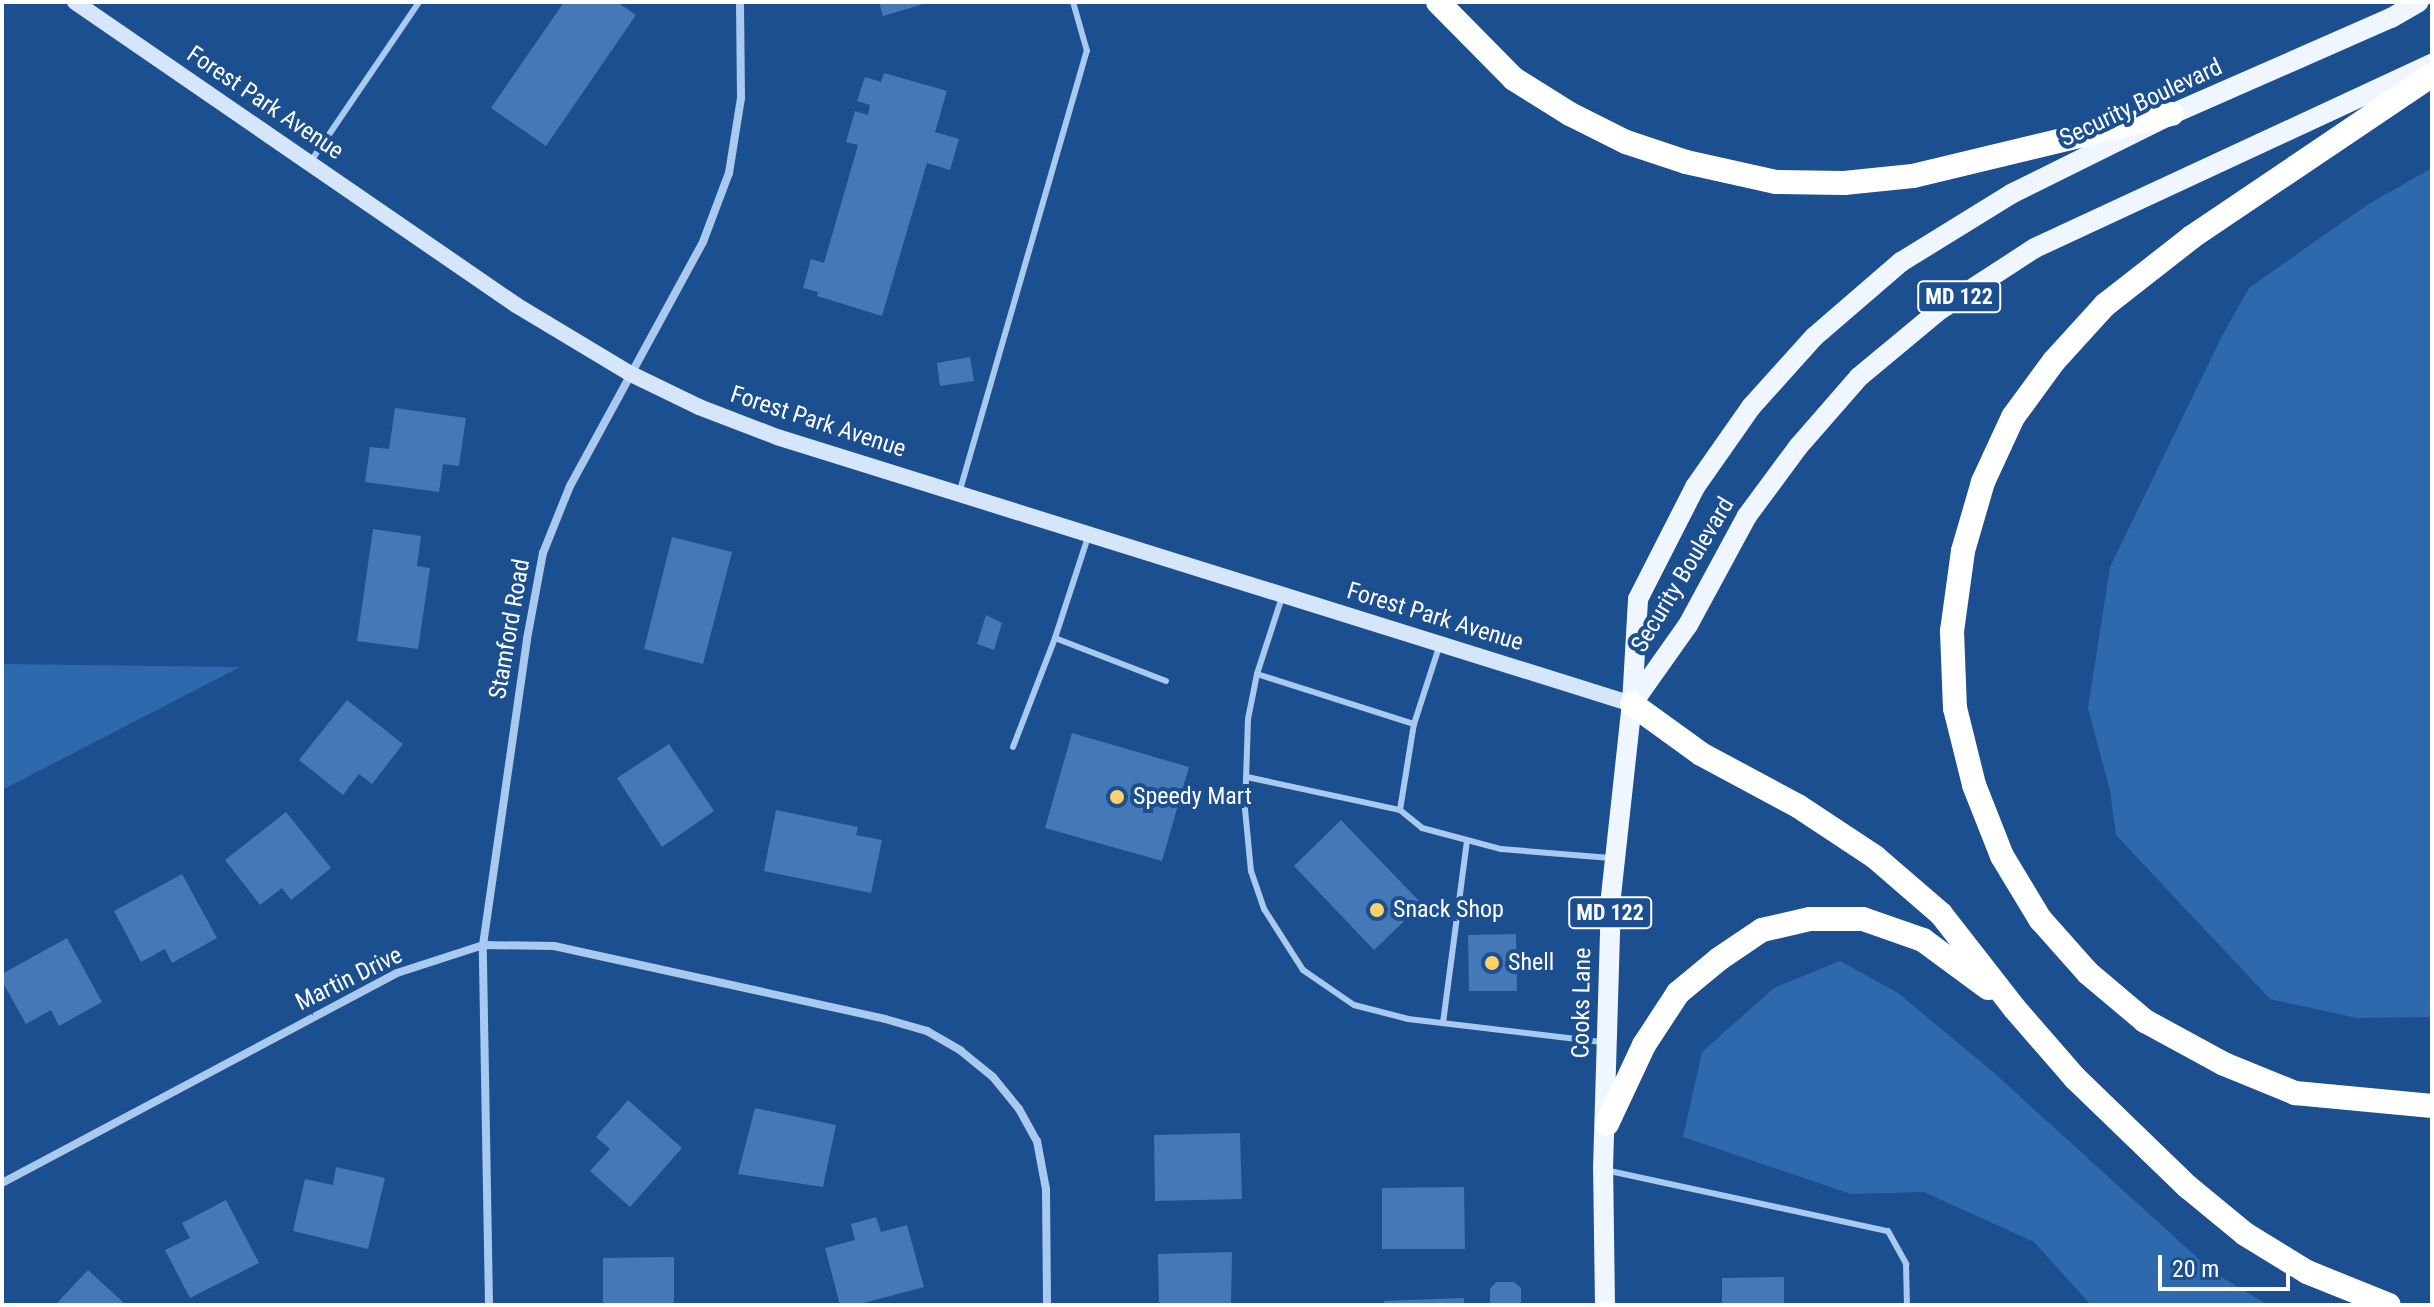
<!DOCTYPE html>
<html>
<head>
<meta charset="utf-8">
<style>
	body { margin:0 }
	#map { position:relative; width:2434px; height:1307px; overflow:hidden; background:#1b4f8f; font-family:"Roboto Condensed",sans-serif }
	div>[style] { position:absolute }
	.green>* { inset:0; background:#2e69ad }
	.building>* { inset:0; background:#4478b7 }
	.lane>* { height:6px; margin:-3px; padding:0 3px; transform-origin:3px; border-radius:3px; background:#a9c9ee }
	.street>* { height:8px; margin:-4px; padding:0 4px; transform-origin:4px; border-radius:4px; background:#a9c9ee }
	.secondary>* { height:16px; margin:-8px; padding:0 8px; transform-origin:8px; border-radius:8px; background:#d6e6fa }
	.primary>* { height:20px; margin:-10px; padding:0 10px; transform-origin:10px; border-radius:10px; background:#f0f6ff }
	.highway>* { height:24px; margin:-12px; padding:0 12px; transform-origin:12px; border-radius:12px; background:#fff }
	.dots>* { width:22px; height:22px; translate:-50% -50%; box-sizing:border-box; border:4px solid #1b4f8f; border-radius:50% }
	span { translate:-50% -50%; white-space:nowrap; text-align:center; line-height:1.15; -webkit-text-stroke:8px #1b4f8f; paint-order:stroke }
	.shield-label span { padding:2px 6px; background:#1b4f8f; border:2px solid; border-radius:6px; -webkit-text-stroke-width:0 }
	.shield-label { font-size:22px; color:#fff; font-weight:700 }
	.street-label { font-size:24px; color:#fff }
	.poi-label { font-size:24px; color:#fff }
	.left { translate:0 -50%; text-align:left }
	.frame { position:absolute; inset:0; border:4px solid #fff; pointer-events:none }
	.scale { position:absolute; left:2158px; top:1255px; width:132px; height:36px; box-sizing:border-box; border:4px solid #fff; border-top:0; padding-left:10px; font-size:24px; line-height:28px; white-space:nowrap; color:#fff; -webkit-text-stroke:6px #1b4f8f; paint-order:stroke }
</style>
</head>
<body>
<div id="map">
	<div class="green">
		<i style="clip-path:polygon(2432px 168px,2432px 1017px,2357px 1018px,2270px 999px,2116px 835px,2110px 791px,2088px 708px,2110px 567px,2222px 336px,2249px 288px,2367px 205px)"></i>
		<i style="clip-path:polygon(2px 664px,240px 667px,2px 790px)"></i>
		<i style="clip-path:polygon(1840px 961px,1898px 993px,1992px 1071px,2213px 1272px,2268px 1305px,2091px 1305px,2034px 1242px,1924px 1192px,1851px 1194px,1683px 1137px,1702px 1052px,1774px 988px)"></i>
	</div>
	<div class="building">
		<i style="clip-path:polygon(564px 2px,617px 2px,636px 15px,546px 146px,491px 108px)"></i>
		<i style="clip-path:polygon(879px 2px,927px 2px,927px 3px,883px 16px)"></i>
		<i style="clip-path:polygon(884px 73px,947px 91px,935px 132px,959px 139px,950px 170px,927px 163px,882px 316px,817px 296px,818px 292px,803px 288px,811px 259px,824px 263px,858px 145px,846px 142px,855px 111px,868px 115px,870px 105px,857px 101px,865px 77px,881px 82px)"></i>
		<i style="clip-path:polygon(970px 357px,974px 381px,940px 386px,937px 363px)"></i>
		<i style="clip-path:polygon(395px 408px,466px 418px,459px 466px,443px 464px,439px 492px,365px 482px,370px 447px,389px 449px)"></i>
		<i style="clip-path:polygon(373px 529px,421px 536px,417px 566px,430px 568px,418px 649px,357px 641px)"></i>
		<i style="clip-path:polygon(672px 537px,732px 552px,703px 664px,644px 649px)"></i>
		<i style="clip-path:polygon(986px 615px,1002px 623px,994px 650px,977px 644px)"></i>
		<i style="clip-path:polygon(347px 700px,403px 744px,372px 784px,359px 774px,343px 795px,299px 760px)"></i>
		<i style="clip-path:polygon(1072px 733px,1189px 767px,1162px 861px,1045px 828px)"></i>
		<i style="clip-path:polygon(669px 744px,714px 811px,662px 847px,617px 778px)"></i>
		<i style="clip-path:polygon(776px 810px,858px 827px,856px 835px,882px 840px,871px 893px,764px 871px)"></i>
		<i style="clip-path:polygon(286px 812px,331px 868px,291px 900px,282px 888px,260px 905px,225px 860px)"></i>
		<i style="clip-path:polygon(1341px 820px,1422px 904px,1374px 950px,1294px 866px)"></i>
		<i style="clip-path:polygon(182px 874px,217px 938px,172px 963px,165px 949px,141px 962px,114px 911px)"></i>
		<i style="clip-path:polygon(1516px 934px,1517px 991px,1469px 991px,1468px 935px)"></i>
		<i style="clip-path:polygon(67px 938px,102px 1002px,59px 1026px,51px 1010px,26px 1024px,2px 981px,2px 974px)"></i>
		<i style="clip-path:polygon(628px 1100px,682px 1148px,630px 1207px,590px 1171px,610px 1149px,596px 1137px)"></i>
		<i style="clip-path:polygon(755px 1108px,836px 1125px,823px 1187px,738px 1174px)"></i>
		<i style="clip-path:polygon(1240px 1133px,1242px 1199px,1155px 1201px,1154px 1135px)"></i>
		<i style="clip-path:polygon(336px 1167px,385px 1178px,368px 1249px,293px 1231px,305px 1179px,333px 1185px)"></i>
		<i style="clip-path:polygon(1464px 1187px,1465px 1249px,1382px 1249px,1382px 1188px)"></i>
		<i style="clip-path:polygon(226px 1200px,259px 1263px,190px 1298px,165px 1250px,190px 1238px,182px 1223px)"></i>
		<i style="clip-path:polygon(876px 1217px,881px 1232px,907px 1225px,924px 1287px,856px 1305px,840px 1305px,825px 1248px,855px 1240px,851px 1224px)"></i>
		<i style="clip-path:polygon(1232px 1252px,1231px 1305px,1159px 1305px,1158px 1254px)"></i>
		<i style="clip-path:polygon(674px 1257px,674px 1305px,603px 1305px,603px 1258px)"></i>
		<i style="clip-path:polygon(88px 1270px,126px 1305px,55px 1305px)"></i>
		<i style="clip-path:polygon(1784px 1277px,1784px 1305px,1722px 1305px,1722px 1278px)"></i>
		<i style="clip-path:polygon(1496px 1282px,1514px 1282px,1521px 1288px,1521px 1305px,1490px 1305px,1490px 1289px)"></i>
		<i style="clip-path:polygon(1464px 1298px,1464px 1305px,1384px 1305px,1384px 1301px)"></i>
	</div>
	<div class="lane">
		<i style="left:311px;top:161px;width:192px;rotate:-55.8deg"></i>
		<i style="left:960px;top:490px;width:457px;rotate:-73.9deg"></i>
		<i style="left:1087px;top:51px;width:51px;rotate:-105.9deg"></i>
		<i style="left:1088px;top:537px;width:106px;rotate:108.1deg"></i>
		<i style="left:1055px;top:638px;width:119px;rotate:21.2deg"></i>
		<i style="left:1282px;top:597px;width:81px;rotate:108deg"></i>
		<i style="left:1257px;top:674px;width:165px;rotate:17.7deg"></i>
		<i style="left:1414px;top:724px;width:84px;rotate:-72deg"></i>
		<i style="left:1257px;top:674px;width:46px;rotate:101.3deg"></i>
		<i style="left:1248px;top:719px;width:90px;rotate:91.9deg"></i>
		<i style="left:1245px;top:809px;width:62px;rotate:84.5deg"></i>
		<i style="left:1251px;top:871px;width:40px;rotate:71.1deg"></i>
		<i style="left:1264px;top:909px;width:72px;rotate:57.4deg"></i>
		<i style="left:1303px;top:970px;width:62px;rotate:34.5deg"></i>
		<i style="left:1354px;top:1005px;width:56px;rotate:14.5deg"></i>
		<i style="left:1408px;top:1019px;width:195px;rotate:6.8deg"></i>
		<i style="left:1013px;top:747px;width:117px;rotate:-68.9deg"></i>
		<i style="left:1247px;top:777px;width:157px;rotate:12.2deg"></i>
		<i style="left:1400px;top:810px;width:87px;rotate:-80.8deg"></i>
		<i style="left:1400px;top:810px;width:28px;rotate:39deg"></i>
		<i style="left:1422px;top:828px;width:82px;rotate:14.9deg"></i>
		<i style="left:1501px;top:849px;width:110px;rotate:4.7deg"></i>
		<i style="left:1443px;top:1023px;width:184px;rotate:-82.5deg"></i>
		<i style="left:1605px;top:1170px;width:289px;rotate:12.2deg"></i>
		<i style="left:1888px;top:1231px;width:38px;rotate:61deg"></i>
		<i style="left:1906px;top:1264px;width:41px;rotate:88.6deg"></i>
	</div>
	<div class="street">
		<i style="left:2px;top:1183px;width:447px;rotate:-28deg"></i>
		<i style="left:397px;top:973px;width:90px;rotate:-18deg"></i>
		<i style="left:483px;top:945px;width:71px;rotate:0.8deg"></i>
		<i style="left:554px;top:946px;width:339px;rotate:12.4deg"></i>
		<i style="left:885px;top:1019px;width:44px;rotate:15.9deg"></i>
		<i style="left:927px;top:1031px;width:39px;rotate:30deg"></i>
		<i style="left:961px;top:1051px;width:41px;rotate:39.1deg"></i>
		<i style="left:993px;top:1077px;width:41px;rotate:50.9deg"></i>
		<i style="left:1019px;top:1109px;width:37px;rotate:61deg"></i>
		<i style="left:1037px;top:1141px;width:49px;rotate:79.4deg"></i>
		<i style="left:1046px;top:1189px;width:116px;rotate:89.5deg"></i>
		<i style="left:489px;top:1305px;width:360px;rotate:-91deg"></i>
		<i style="left:483px;top:945px;width:309px;rotate:-81.8deg"></i>
		<i style="left:527px;top:639px;width:87px;rotate:-79.5deg"></i>
		<i style="left:543px;top:553px;width:72px;rotate:-68.1deg"></i>
		<i style="left:570px;top:486px;width:278px;rotate:-61.4deg"></i>
		<i style="left:703px;top:242px;width:74px;rotate:-69.4deg"></i>
		<i style="left:729px;top:173px;width:76px;rotate:-80.9deg"></i>
		<i style="left:741px;top:98px;width:96px;rotate:-90.6deg"></i>
	</div>
	<div class="secondary">
		<i style="left:75px;top:2px;width:535px;rotate:34.49deg"></i>
		<i style="left:516px;top:305px;width:132px;rotate:31deg"></i>
		<i style="left:629px;top:373px;width:78px;rotate:25.9deg"></i>
		<i style="left:699px;top:407px;width:84px;rotate:21deg"></i>
		<i style="left:777px;top:437px;width:896px;rotate:17.34deg"></i>
	</div>
	<div class="primary">
		<i style="left:1632px;top:704px;width:97px;rotate:-54.7deg"></i>
		<i style="left:1688px;top:625px;width:124px;rotate:-61.6deg"></i>
		<i style="left:1747px;top:516px;width:86px;rotate:-53.5deg"></i>
		<i style="left:1798px;top:447px;width:93px;rotate:-48.9deg"></i>
		<i style="left:1859px;top:377px;width:107px;rotate:-39.7deg"></i>
		<i style="left:1941px;top:309px;width:112px;rotate:-33deg"></i>
		<i style="left:2035px;top:248px;width:438px;rotate:-24.9deg"></i>
		<i style="left:1605px;top:1305px;width:136px;rotate:-90.8deg"></i>
		<i style="left:1603px;top:1169px;width:273px;rotate:-88.3deg"></i>
		<i style="left:1611px;top:896px;width:193px;rotate:-83.8deg"></i>
		<i style="left:1632px;top:704px;width:105px;rotate:-86.7deg"></i>
		<i style="left:1638px;top:599px;width:126px;rotate:-63deg"></i>
		<i style="left:1695px;top:487px;width:98px;rotate:-55deg"></i>
		<i style="left:1751px;top:407px;width:94px;rotate:-48deg"></i>
		<i style="left:1814px;top:337px;width:115px;rotate:-40.8deg"></i>
		<i style="left:1901px;top:262px;width:129px;rotate:-31.7deg"></i>
		<i style="left:2011px;top:194px;width:180px;rotate:-26.4deg"></i>
		<i style="left:2172px;top:114px;width:239px;rotate:-23.7deg"></i>
		<i style="left:2391px;top:18px;width:32px;rotate:-30deg"></i>
	</div>
	<div class="highway">
		<i style="left:1438px;top:2px;width:108px;rotate:45.4deg"></i>
		<i style="left:1514px;top:79px;width:66px;rotate:32deg"></i>
		<i style="left:1570px;top:114px;width:63px;rotate:26.6deg"></i>
		<i style="left:1626px;top:142px;width:63px;rotate:18.4deg"></i>
		<i style="left:1686px;top:162px;width:92px;rotate:12.5deg"></i>
		<i style="left:1776px;top:182px;width:68px;rotate:0.8deg"></i>
		<i style="left:1844px;top:183px;width:69px;rotate:-5.8deg"></i>
		<i style="left:1913px;top:176px;width:266px;rotate:-13.5deg"></i>
		<i style="left:2432px;top:75px;width:290px;rotate:146deg"></i>
		<i style="left:2192px;top:237px;width:110px;rotate:142deg"></i>
		<i style="left:2105px;top:305px;width:76px;rotate:132.3deg"></i>
		<i style="left:2054px;top:361px;width:69px;rotate:126.2deg"></i>
		<i style="left:2013px;top:417px;width:72px;rotate:114.8deg"></i>
		<i style="left:1983px;top:482px;width:72px;rotate:106.2deg"></i>
		<i style="left:1963px;top:551px;width:81px;rotate:97.8deg"></i>
		<i style="left:1952px;top:631px;width:77px;rotate:87.8deg"></i>
		<i style="left:1955px;top:708px;width:79px;rotate:76.1deg"></i>
		<i style="left:1974px;top:785px;width:76px;rotate:68.5deg"></i>
		<i style="left:2002px;top:856px;width:74px;rotate:58.9deg"></i>
		<i style="left:2040px;top:919px;width:72px;rotate:48.4deg"></i>
		<i style="left:2088px;top:973px;width:75px;rotate:40.1deg"></i>
		<i style="left:2145px;top:1021px;width:90px;rotate:28.6deg"></i>
		<i style="left:2224px;top:1064px;width:77px;rotate:22.2deg"></i>
		<i style="left:2295px;top:1093px;width:138px;rotate:5.4deg"></i>
		<i style="left:1632px;top:704px;width:85px;rotate:35.9deg"></i>
		<i style="left:1701px;top:754px;width:110px;rotate:28.2deg"></i>
		<i style="left:1798px;top:806px;width:92px;rotate:33.5deg"></i>
		<i style="left:1875px;top:857px;width:87px;rotate:40.8deg"></i>
		<i style="left:1941px;top:914px;width:120px;rotate:52.1deg"></i>
		<i style="left:2015px;top:1009px;width:91px;rotate:49deg"></i>
		<i style="left:2075px;top:1078px;width:157px;rotate:44deg"></i>
		<i style="left:2188px;top:1187px;width:74px;rotate:39.5deg"></i>
		<i style="left:2245px;top:1234px;width:73px;rotate:31.5deg"></i>
		<i style="left:2307px;top:1272px;width:88px;rotate:21.9deg"></i>
		<i style="left:1607px;top:1124px;width:87px;rotate:-64.9deg"></i>
		<i style="left:1644px;top:1045px;width:62px;rotate:-56.8deg"></i>
		<i style="left:1678px;top:993px;width:53px;rotate:-39.7deg"></i>
		<i style="left:1719px;top:959px;width:52px;rotate:-34deg"></i>
		<i style="left:1762px;top:930px;width:49px;rotate:-12.9deg"></i>
		<i style="left:1810px;top:919px;width:53px"></i>
		<i style="left:1863px;top:919px;width:64px;rotate:19.3deg"></i>
		<i style="left:1923px;top:940px;width:81px;rotate:36.4deg"></i>
	</div>
	<div class="dots">
		<i style="left:1117px;top:797px;background:#ffd166"></i>
		<i style="left:1377px;top:910px;background:#ffd166"></i>
		<i style="left:1492px;top:963px;background:#ffd166"></i>
	</div>
	<div class="shield-label">
		<span style="left:1959px;top:297px">MD 122</span>
		<span style="left:1610px;top:913px">MD 122</span>
	</div>
	<div class="street-label">
		<span style="left:265px;top:103px;rotate:34deg">Forest Park Avenue</span>
		<span style="left:2141px;top:103px;rotate:-25deg">Security Boulevard</span>
		<span style="left:818px;top:422px;rotate:18deg">Forest Park Avenue</span>
		<span style="left:1683px;top:575px;rotate:-59deg">Security Boulevard</span>
		<span style="left:1435px;top:617px;rotate:17deg">Forest Park Avenue</span>
		<span style="left:510px;top:629px;rotate:-80deg">Stamford Road</span>
		<span style="left:349px;top:979px;rotate:-26deg">Martin Drive</span>
		<span style="left:1582px;top:1003px;rotate:-89deg">Cooks Lane</span>
	</div>
	<div class="poi-label">
		<span class="left" style="left:1133px;top:797px">Speedy Mart</span>
		<span class="left" style="left:1393px;top:910px">Snack Shop</span>
		<span class="left" style="left:1508px;top:963px">Shell</span>
	</div>
	<div class="frame"></div>
	<div class="scale">20 m</div>
</div>
</body>
</html>
